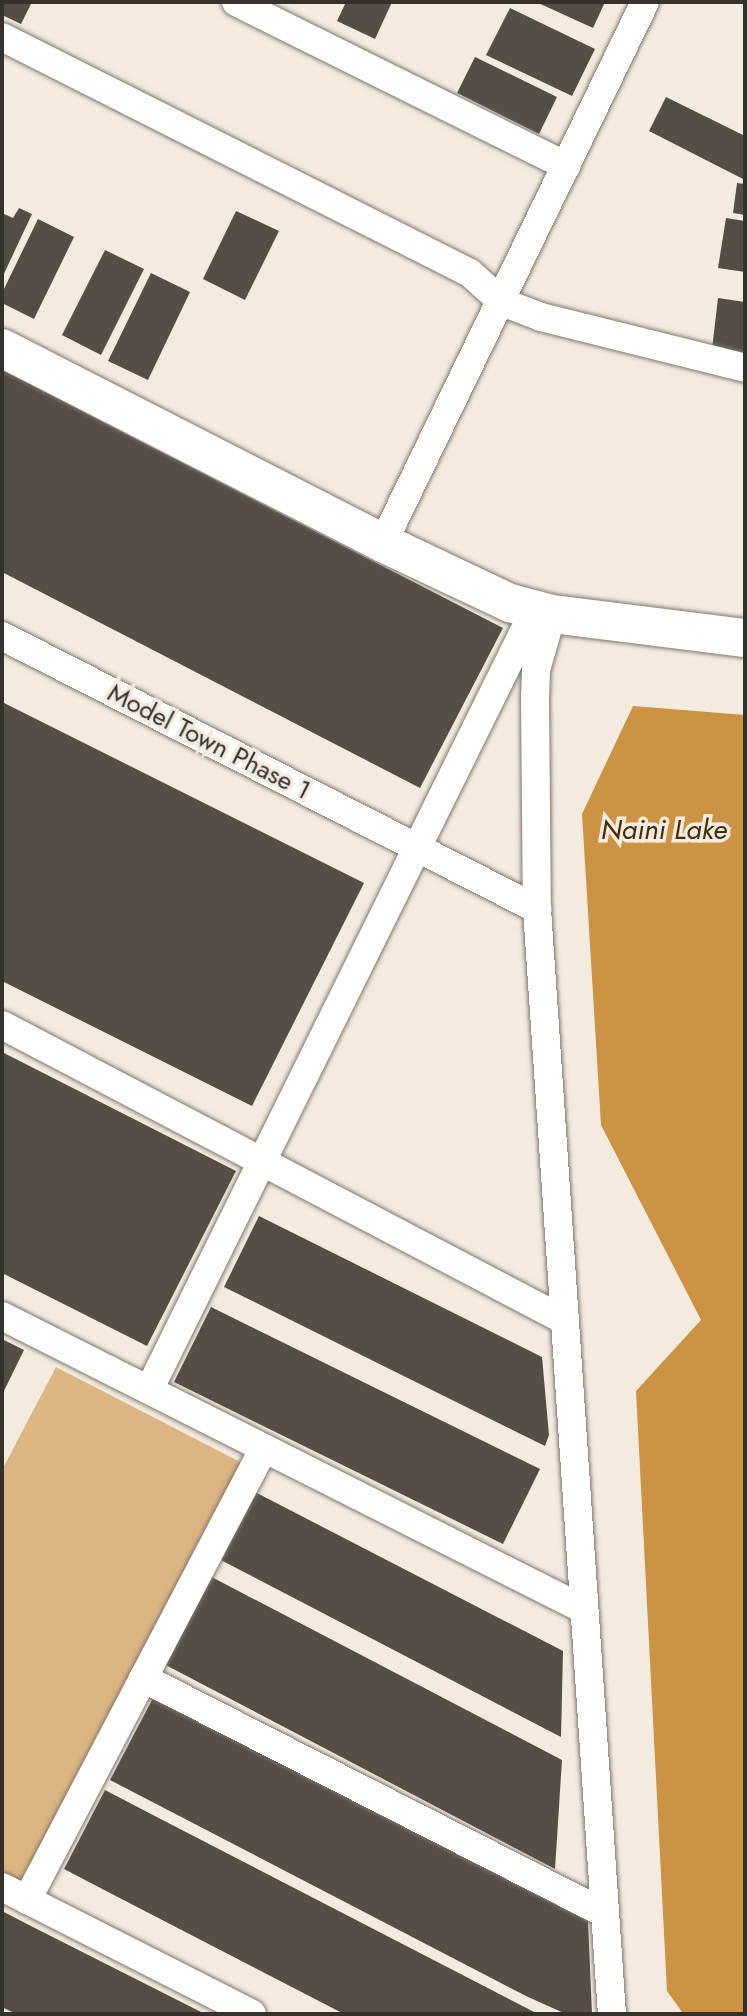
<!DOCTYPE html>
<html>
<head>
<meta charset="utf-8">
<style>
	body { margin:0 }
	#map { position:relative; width:747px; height:2016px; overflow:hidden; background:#f4ebe0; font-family:Jost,sans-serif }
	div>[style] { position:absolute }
	.green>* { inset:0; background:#ddb582 }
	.water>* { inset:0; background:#cc9343 }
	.building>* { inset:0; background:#554e45 }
	.roads { filter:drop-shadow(0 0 2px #7e766d) drop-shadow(0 0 2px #7e766d) }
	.street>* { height:28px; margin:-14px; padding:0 14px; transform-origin:14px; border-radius:14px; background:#fff }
	.secondary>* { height:38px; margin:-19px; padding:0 19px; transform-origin:19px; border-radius:19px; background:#fff }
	span { translate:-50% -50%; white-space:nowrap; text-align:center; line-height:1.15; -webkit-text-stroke:7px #f4ebe0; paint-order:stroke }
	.street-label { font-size:26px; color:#35322e }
	.water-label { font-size:28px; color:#452d0a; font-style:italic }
	.frame { position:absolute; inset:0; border:4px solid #35322e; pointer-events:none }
</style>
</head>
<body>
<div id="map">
	<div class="green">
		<i style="clip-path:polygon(56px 1367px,242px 1463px,23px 1883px,2px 1872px,2px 1470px)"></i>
	</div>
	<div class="water">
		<i style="clip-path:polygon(633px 706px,745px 715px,745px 2014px,682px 2012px,667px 1991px,636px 1391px,701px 1320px,601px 1125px,582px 814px)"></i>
	</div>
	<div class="building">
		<i style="clip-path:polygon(2px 2px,32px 2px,21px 24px,2px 15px)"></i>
		<i style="clip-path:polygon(346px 2px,392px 2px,375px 39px,337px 21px)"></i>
		<i style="clip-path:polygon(536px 2px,605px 2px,593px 28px)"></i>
		<i style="clip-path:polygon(510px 8px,595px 49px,572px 96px,486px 55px)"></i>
		<i style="clip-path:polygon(475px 57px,557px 97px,539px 134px,457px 93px)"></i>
		<i style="clip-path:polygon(666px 97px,745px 136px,745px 180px,649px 131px)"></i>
		<i style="clip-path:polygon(737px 183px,745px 184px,745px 215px,733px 213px)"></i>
		<i style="clip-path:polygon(19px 208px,32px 214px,2px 278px,2px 213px,13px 218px)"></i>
		<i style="clip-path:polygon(236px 211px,279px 231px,245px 300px,203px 279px)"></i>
		<i style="clip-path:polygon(726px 218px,745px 221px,745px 272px,718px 268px)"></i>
		<i style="clip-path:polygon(38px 219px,74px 237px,34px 319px,2px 303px,2px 293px)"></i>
		<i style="clip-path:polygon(105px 250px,144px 269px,101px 355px,62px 335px)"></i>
		<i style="clip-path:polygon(151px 273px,190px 292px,148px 380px,108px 361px)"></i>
		<i style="clip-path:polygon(718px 298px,745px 302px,745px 362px,711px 358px)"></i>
		<i style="clip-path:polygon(2px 370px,503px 628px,420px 788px,2px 572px)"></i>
		<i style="clip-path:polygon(2px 702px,364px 883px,252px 1106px,2px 981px)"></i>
		<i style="clip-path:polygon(2px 1052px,236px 1171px,147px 1346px,2px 1273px)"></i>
		<i style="clip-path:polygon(259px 1216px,542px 1357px,549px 1435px,545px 1446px,224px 1287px)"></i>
		<i style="clip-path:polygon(211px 1307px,540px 1469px,503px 1544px,174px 1382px)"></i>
		<i style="clip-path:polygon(2px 1339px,24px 1350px,2px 1395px)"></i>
		<i style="clip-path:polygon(251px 1490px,563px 1651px,561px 1737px,215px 1557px)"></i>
		<i style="clip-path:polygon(204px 1573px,562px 1760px,555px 1869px,158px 1661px)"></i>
		<i style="clip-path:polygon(153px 1698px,588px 1921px,592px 2014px,566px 2014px,526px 1996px,110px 1780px)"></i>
		<i style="clip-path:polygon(105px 1790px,151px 1814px,538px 2014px,344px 2014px,110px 1893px,64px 1869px)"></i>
		<i style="clip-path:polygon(2px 1911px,27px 1924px,205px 2014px,16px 2014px,2px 2007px)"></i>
	</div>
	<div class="roads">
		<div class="street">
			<i style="left:236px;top:2px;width:369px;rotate:26.4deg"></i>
			<i style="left:2px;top:37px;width:524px;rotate:26.76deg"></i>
			<i style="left:470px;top:273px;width:43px;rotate:42.2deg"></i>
			<i style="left:502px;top:302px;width:42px;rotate:21deg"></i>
			<i style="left:541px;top:317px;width:210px;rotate:14deg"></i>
			<i style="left:383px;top:543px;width:601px;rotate:-64.16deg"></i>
			<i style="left:552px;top:614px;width:58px;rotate:105.9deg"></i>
			<i style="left:536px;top:670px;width:26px;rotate:92deg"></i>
			<i style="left:535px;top:696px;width:213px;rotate:89.5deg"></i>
			<i style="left:537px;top:909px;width:1108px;rotate:86.12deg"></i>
			<i style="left:2px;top:636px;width:601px;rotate:27.03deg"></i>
			<i style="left:2px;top:1025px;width:635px;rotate:27.7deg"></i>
			<i style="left:2px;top:1316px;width:651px;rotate:26.76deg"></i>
			<i style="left:149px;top:1390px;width:871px;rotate:-63.7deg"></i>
			<i style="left:143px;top:1678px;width:515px;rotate:27.01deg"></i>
			<i style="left:2px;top:1887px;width:280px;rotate:26.9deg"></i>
			<i style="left:27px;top:1900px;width:510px;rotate:-62.33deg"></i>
		</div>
		<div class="secondary">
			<i style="left:2px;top:348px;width:428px;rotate:27.1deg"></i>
			<i style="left:383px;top:543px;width:140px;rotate:25.3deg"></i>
			<i style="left:510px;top:603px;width:43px;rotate:14.7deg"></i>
			<i style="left:552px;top:614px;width:194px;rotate:7.1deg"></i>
		</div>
	</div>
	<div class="street-label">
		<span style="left:209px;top:742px;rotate:27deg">Model Town Phase 1</span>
	</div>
	<div class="water-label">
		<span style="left:664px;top:830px">Naini Lake</span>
	</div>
	<div class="frame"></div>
</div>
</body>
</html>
